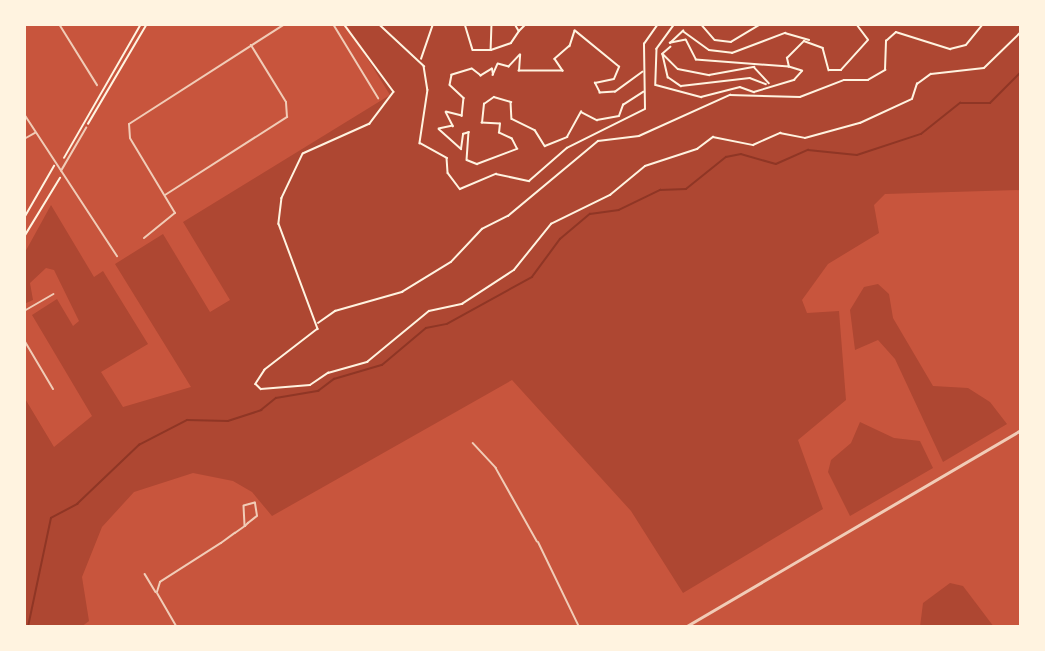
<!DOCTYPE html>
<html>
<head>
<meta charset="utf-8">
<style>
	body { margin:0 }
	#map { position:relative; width:1045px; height:651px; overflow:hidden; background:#c8553d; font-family:"Noto Sans",sans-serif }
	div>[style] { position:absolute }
	.green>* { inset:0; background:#ae4732 }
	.stream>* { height:1.5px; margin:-0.75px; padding:0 0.75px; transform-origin:0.75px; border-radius:0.75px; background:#8f3625 }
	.path>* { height:1.5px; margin:-0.75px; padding:0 0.75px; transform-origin:0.75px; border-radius:0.75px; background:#fff3e0 }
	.service>* { height:1.5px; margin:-0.75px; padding:0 0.75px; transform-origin:0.75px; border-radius:0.75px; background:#f1ccb7 }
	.minor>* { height:2px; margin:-1px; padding:0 1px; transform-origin:1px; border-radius:1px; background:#f1ccb7 }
	.tertiary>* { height:3px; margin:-1.5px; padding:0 1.5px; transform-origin:1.5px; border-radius:1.5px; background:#f1ccb7 }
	span { translate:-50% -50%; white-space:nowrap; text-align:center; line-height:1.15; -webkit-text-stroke:6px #fff3e0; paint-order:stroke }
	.frame { position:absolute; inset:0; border:26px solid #fff3e0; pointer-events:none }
</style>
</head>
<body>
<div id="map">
	<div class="green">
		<i style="clip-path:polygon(346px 24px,1021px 24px,1021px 190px,885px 194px,874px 205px,879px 233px,828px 264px,802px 300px,807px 313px,839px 311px,846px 400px,798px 440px,823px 509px,683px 593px,631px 511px,512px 380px,272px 516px,252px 492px,233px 481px,193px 473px,134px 492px,102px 527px,82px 577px,89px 621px,81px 627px,24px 627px,24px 397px,54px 447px,92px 416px,32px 315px,57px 299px,73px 326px,79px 321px,54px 270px,46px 268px,30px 283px,33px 300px,24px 304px,24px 254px,51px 205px,94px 277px,103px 271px,148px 344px,101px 372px,123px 407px,191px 387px,115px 264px,163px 234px,210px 312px,230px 300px,183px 222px,390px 95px)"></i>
		<i style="clip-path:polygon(878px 284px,889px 294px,893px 318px,933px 386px,968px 388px,990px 402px,1007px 424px,943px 462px,895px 359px,878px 340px,855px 350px,850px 310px,864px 287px)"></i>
		<i style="clip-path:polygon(860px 422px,894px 438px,920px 441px,933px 468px,850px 516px,828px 472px,831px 460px,851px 443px)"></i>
		<i style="clip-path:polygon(950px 583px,963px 586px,994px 627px,920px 627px,923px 603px)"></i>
	</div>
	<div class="stream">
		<i style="left:28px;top:627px;width:111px;rotate:-78.1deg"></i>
		<i style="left:51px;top:518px;width:30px;rotate:-28deg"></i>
		<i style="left:77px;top:504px;width:86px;rotate:-43.6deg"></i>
		<i style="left:139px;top:445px;width:54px;rotate:-27.5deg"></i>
		<i style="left:187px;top:420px;width:41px;rotate:1.4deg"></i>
		<i style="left:228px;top:421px;width:35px;rotate:-18deg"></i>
		<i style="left:261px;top:410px;width:19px;rotate:-39deg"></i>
		<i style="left:276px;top:398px;width:43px;rotate:-9.5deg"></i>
		<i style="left:318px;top:391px;width:20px;rotate:-37deg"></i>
		<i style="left:334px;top:379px;width:50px;rotate:-16.3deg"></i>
		<i style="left:382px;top:365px;width:57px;rotate:-40.1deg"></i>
		<i style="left:426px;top:328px;width:21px;rotate:-11deg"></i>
		<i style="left:447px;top:324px;width:97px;rotate:-28.9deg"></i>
		<i style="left:532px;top:277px;width:47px;rotate:-53.6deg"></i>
		<i style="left:560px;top:239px;width:39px;rotate:-40deg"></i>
		<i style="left:590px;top:214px;width:29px;rotate:-8deg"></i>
		<i style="left:619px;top:210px;width:46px;rotate:-26deg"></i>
		<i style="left:660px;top:190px;width:26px;rotate:-2deg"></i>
		<i style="left:686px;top:189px;width:51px;rotate:-38.7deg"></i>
		<i style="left:726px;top:157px;width:15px;rotate:-11deg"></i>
		<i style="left:741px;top:154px;width:36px;rotate:16deg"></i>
		<i style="left:776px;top:164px;width:35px;rotate:-24deg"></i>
		<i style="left:808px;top:150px;width:49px;rotate:5.8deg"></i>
		<i style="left:857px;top:155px;width:67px;rotate:-18.2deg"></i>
		<i style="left:921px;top:134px;width:50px;rotate:-38.5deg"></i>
		<i style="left:960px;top:103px;width:30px"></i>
		<i style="left:990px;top:103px;width:44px;rotate:-45deg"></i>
	</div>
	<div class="path">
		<i style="left:344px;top:24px;width:84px;rotate:53.7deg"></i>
		<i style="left:394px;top:92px;width:40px;rotate:127deg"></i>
		<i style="left:370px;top:124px;width:73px;rotate:155.9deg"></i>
		<i style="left:303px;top:154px;width:49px;rotate:115.5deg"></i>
		<i style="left:282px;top:198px;width:26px;rotate:97deg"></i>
		<i style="left:279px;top:224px;width:112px;rotate:69.6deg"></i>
		<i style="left:318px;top:329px;width:67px;rotate:142.3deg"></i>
		<i style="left:265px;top:370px;width:17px;rotate:123deg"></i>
		<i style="left:256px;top:384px;width:7px;rotate:45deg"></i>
		<i style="left:261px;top:389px;width:49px;rotate:-4.7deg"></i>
		<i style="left:310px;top:385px;width:22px;rotate:-34deg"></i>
		<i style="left:328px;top:373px;width:41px;rotate:-15.8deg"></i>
		<i style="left:367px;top:362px;width:80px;rotate:-39.4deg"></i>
		<i style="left:429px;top:311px;width:34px;rotate:-12deg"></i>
		<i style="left:462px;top:304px;width:62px;rotate:-33.2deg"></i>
		<i style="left:514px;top:270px;width:59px;rotate:-51.2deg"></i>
		<i style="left:551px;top:224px;width:66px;rotate:-26.2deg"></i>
		<i style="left:610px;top:195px;width:45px;rotate:-39.6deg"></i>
		<i style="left:645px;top:166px;width:55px;rotate:-18.1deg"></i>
		<i style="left:697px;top:149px;width:20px;rotate:-37deg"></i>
		<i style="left:713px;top:137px;width:41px;rotate:11.3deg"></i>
		<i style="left:753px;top:145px;width:30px;rotate:-24deg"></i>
		<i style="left:780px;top:133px;width:25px;rotate:11deg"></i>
		<i style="left:805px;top:138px;width:57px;rotate:-15.3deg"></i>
		<i style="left:860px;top:123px;width:57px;rotate:-24.8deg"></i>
		<i style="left:912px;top:99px;width:16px;rotate:-72deg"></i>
		<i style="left:917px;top:84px;width:17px;rotate:-36deg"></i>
		<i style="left:931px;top:74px;width:53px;rotate:-6.5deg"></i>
		<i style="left:984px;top:68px;width:52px;rotate:-44.2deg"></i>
		<i style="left:379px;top:24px;width:62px;rotate:43deg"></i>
		<i style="left:424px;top:66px;width:24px;rotate:81deg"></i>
		<i style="left:428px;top:90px;width:54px;rotate:98.6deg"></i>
		<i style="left:420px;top:143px;width:31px;rotate:29deg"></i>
		<i style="left:447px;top:158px;width:15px;rotate:86deg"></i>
		<i style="left:448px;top:173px;width:20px;rotate:53deg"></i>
		<i style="left:460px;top:189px;width:39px;rotate:-23deg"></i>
		<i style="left:496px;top:174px;width:34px;rotate:12deg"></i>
		<i style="left:529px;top:181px;width:50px;rotate:-41deg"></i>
		<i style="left:567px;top:148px;width:87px;rotate:-26.6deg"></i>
		<i style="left:645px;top:109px;width:65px;rotate:-90.9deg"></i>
		<i style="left:644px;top:44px;width:24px;rotate:-55deg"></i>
		<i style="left:465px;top:24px;width:27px;rotate:73deg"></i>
		<i style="left:473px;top:50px;width:18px"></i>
		<i style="left:492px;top:24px;width:26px;rotate:92deg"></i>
		<i style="left:491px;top:50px;width:21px;rotate:-19deg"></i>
		<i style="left:511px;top:43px;width:14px;rotate:-56deg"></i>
		<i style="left:515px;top:24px;width:8px;rotate:60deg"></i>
		<i style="left:519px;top:31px;width:10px;rotate:-45deg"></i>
		<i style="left:675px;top:24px;width:31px;rotate:126deg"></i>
		<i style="left:657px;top:49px;width:36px;rotate:92deg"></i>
		<i style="left:656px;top:85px;width:47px;rotate:14.9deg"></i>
		<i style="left:701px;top:97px;width:40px;rotate:-14.4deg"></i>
		<i style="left:740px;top:87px;width:15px;rotate:20deg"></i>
		<i style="left:754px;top:92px;width:42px;rotate:-16.7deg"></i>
		<i style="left:794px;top:80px;width:12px;rotate:-48deg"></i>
		<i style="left:802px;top:71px;width:14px;rotate:-163deg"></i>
		<i style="left:789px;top:67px;width:9px;rotate:-103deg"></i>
		<i style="left:787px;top:58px;width:24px;rotate:-45deg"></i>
		<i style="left:804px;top:41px;width:20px;rotate:20deg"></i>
		<i style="left:823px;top:48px;width:23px;rotate:75deg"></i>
		<i style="left:829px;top:70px;width:12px"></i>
		<i style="left:841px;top:70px;width:40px;rotate:-48deg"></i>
		<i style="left:868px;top:40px;width:20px;rotate:-127deg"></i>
		<i style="left:701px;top:24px;width:21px;rotate:49deg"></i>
		<i style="left:715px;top:40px;width:16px;rotate:7deg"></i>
		<i style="left:731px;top:42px;width:35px;rotate:-31deg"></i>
		<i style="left:825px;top:24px;width:29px"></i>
		<i style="left:671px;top:47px;width:11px;rotate:139deg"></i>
		<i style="left:663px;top:54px;width:21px;rotate:45deg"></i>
		<i style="left:678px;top:69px;width:32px;rotate:11deg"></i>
		<i style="left:709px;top:75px;width:46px;rotate:-10.1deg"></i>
		<i style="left:754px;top:67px;width:22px;rotate:47deg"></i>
		<i style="left:663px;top:55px;width:23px;rotate:77deg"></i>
		<i style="left:668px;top:77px;width:16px;rotate:35deg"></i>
		<i style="left:681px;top:86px;width:69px;rotate:-6.6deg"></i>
		<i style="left:750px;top:78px;width:17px;rotate:21deg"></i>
		<i style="left:421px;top:59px;width:37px;rotate:-71deg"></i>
		<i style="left:789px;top:67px;width:93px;rotate:-175.7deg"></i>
		<i style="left:696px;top:60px;width:22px;rotate:-117deg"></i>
		<i style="left:686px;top:40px;width:16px;rotate:169deg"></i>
		<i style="left:670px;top:43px;width:18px;rotate:-43deg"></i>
		<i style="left:683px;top:31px;width:32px;rotate:36deg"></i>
		<i style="left:709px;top:50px;width:23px;rotate:7deg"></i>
		<i style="left:732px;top:53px;width:57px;rotate:-20.7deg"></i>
		<i style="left:785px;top:33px;width:25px;rotate:16deg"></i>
		<i style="left:643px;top:72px;width:34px;rotate:144deg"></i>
		<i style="left:615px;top:92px;width:15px;rotate:176deg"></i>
		<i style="left:600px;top:93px;width:11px;rotate:-117deg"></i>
		<i style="left:595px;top:83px;width:19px;rotate:-12deg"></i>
		<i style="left:614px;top:79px;width:13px;rotate:-67deg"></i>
		<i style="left:619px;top:67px;width:57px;rotate:-140.7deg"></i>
		<i style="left:575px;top:31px;width:16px;rotate:108deg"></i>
		<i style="left:570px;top:46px;width:20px;rotate:139deg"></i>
		<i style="left:555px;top:59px;width:14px;rotate:56deg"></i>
		<i style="left:563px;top:71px;width:44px;rotate:180deg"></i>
		<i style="left:519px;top:71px;width:16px;rotate:-86deg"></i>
		<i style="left:520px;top:55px;width:16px;rotate:133deg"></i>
		<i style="left:509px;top:67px;width:11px;rotate:-165deg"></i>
		<i style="left:498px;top:64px;width:12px;rotate:114deg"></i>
		<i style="left:493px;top:75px;width:6px;rotate:-99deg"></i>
		<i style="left:492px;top:69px;width:13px;rotate:148deg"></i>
		<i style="left:481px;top:76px;width:11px;rotate:-142deg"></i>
		<i style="left:472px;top:69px;width:21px;rotate:163deg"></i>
		<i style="left:452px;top:75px;width:10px;rotate:101deg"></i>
		<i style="left:450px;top:85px;width:19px;rotate:43deg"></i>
		<i style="left:464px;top:98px;width:18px;rotate:96deg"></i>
		<i style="left:462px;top:116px;width:16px;rotate:-166deg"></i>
		<i style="left:446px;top:112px;width:16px;rotate:63deg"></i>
		<i style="left:453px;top:126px;width:14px;rotate:168deg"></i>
		<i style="left:439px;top:129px;width:30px;rotate:42deg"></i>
		<i style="left:461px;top:149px;width:15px;rotate:-82deg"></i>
		<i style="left:463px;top:134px;width:6px;rotate:-18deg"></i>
		<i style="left:469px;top:132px;width:28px;rotate:94deg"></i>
		<i style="left:467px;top:160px;width:11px;rotate:22deg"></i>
		<i style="left:477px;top:164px;width:43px;rotate:-20.6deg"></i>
		<i style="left:517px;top:149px;width:11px;rotate:-117deg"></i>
		<i style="left:512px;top:139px;width:14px;rotate:-155deg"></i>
		<i style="left:499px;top:133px;width:9px;rotate:-84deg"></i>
		<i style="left:500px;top:124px;width:18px;rotate:-177deg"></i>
		<i style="left:482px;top:123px;width:19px;rotate:-84deg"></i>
		<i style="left:484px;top:104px;width:12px;rotate:-35deg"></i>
		<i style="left:494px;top:97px;width:18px;rotate:16deg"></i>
		<i style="left:511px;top:102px;width:17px;rotate:87deg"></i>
		<i style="left:512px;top:119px;width:25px;rotate:26deg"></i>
		<i style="left:535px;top:130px;width:19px;rotate:58deg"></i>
		<i style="left:545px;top:146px;width:24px;rotate:-22deg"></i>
		<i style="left:567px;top:137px;width:29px;rotate:-61deg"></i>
		<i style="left:581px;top:112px;width:18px;rotate:27deg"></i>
		<i style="left:597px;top:120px;width:22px;rotate:-10deg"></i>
		<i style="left:619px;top:116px;width:12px;rotate:-70deg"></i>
		<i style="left:623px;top:105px;width:24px;rotate:-33deg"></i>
		<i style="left:88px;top:124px;width:116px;rotate:-59.5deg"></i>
		<i style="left:64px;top:158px;width:155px;rotate:-60.1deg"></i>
		<i style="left:24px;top:218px;width:60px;rotate:-60deg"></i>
		<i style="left:24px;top:237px;width:69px;rotate:-58.6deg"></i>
		<i style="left:318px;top:323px;width:21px;rotate:-35deg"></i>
		<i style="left:335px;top:311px;width:70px;rotate:-15.8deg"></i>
		<i style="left:402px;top:292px;width:57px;rotate:-31.5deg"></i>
		<i style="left:451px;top:262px;width:45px;rotate:-46.8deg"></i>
		<i style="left:482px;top:229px;width:29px;rotate:-27deg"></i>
		<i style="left:508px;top:216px;width:117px;rotate:-39.8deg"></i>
		<i style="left:598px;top:141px;width:41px;rotate:-7deg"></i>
		<i style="left:639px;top:136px;width:100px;rotate:-24.3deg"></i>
		<i style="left:730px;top:95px;width:70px;rotate:1.6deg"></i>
		<i style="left:800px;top:97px;width:47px;rotate:-21.1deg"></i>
		<i style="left:844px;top:80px;width:24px"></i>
		<i style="left:868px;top:80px;width:20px;rotate:-30deg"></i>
		<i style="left:885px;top:70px;width:29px;rotate:-88deg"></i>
		<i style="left:886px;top:41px;width:13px;rotate:-42deg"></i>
		<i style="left:896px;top:32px;width:57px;rotate:17.5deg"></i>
		<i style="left:950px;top:49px;width:16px;rotate:-14deg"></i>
		<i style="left:966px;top:45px;width:27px;rotate:-51deg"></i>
	</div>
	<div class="service">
		<i style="left:61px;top:171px;width:50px;rotate:-59.8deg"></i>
		<i style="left:473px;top:443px;width:34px;rotate:47deg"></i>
		<i style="left:496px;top:468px;width:84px;rotate:60.7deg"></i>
		<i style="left:145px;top:574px;width:21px;rotate:59deg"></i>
		<i style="left:157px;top:592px;width:10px;rotate:-73deg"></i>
		<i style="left:160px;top:582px;width:72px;rotate:-32.6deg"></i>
		<i style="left:221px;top:543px;width:17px;rotate:-36deg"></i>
		<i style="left:235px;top:533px;width:12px;rotate:-35deg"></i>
		<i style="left:245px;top:526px;width:4px;rotate:-45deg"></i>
		<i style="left:248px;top:523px;width:11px;rotate:-38deg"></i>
		<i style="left:257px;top:516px;width:13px;rotate:-99deg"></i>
		<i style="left:255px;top:503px;width:11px;rotate:165deg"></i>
		<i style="left:244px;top:506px;width:20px;rotate:87deg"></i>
	</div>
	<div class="minor">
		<i style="left:59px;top:24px;width:72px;rotate:58.1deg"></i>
		<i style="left:333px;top:24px;width:87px;rotate:58.7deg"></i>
		<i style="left:24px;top:114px;width:170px;rotate:56.8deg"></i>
		<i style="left:24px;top:139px;width:13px;rotate:-29deg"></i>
		<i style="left:165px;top:195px;width:145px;rotate:-32.6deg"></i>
		<i style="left:287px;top:117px;width:15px;rotate:-94deg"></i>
		<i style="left:286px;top:102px;width:67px;rotate:-121.6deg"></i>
		<i style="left:144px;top:238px;width:40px;rotate:-39deg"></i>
		<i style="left:175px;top:213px;width:87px;rotate:-121deg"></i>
		<i style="left:130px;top:138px;width:14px;rotate:-94deg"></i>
		<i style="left:129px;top:124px;width:185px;rotate:-32.7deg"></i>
		<i style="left:24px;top:311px;width:34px;rotate:-30deg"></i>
		<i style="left:24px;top:340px;width:57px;rotate:59.4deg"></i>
		<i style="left:538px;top:542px;width:94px;rotate:64.2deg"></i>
		<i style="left:157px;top:593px;width:39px;rotate:60deg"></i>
	</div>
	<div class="tertiary">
		<i style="left:685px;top:627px;width:389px;rotate:-30.4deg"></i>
	</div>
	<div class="frame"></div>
</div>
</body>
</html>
